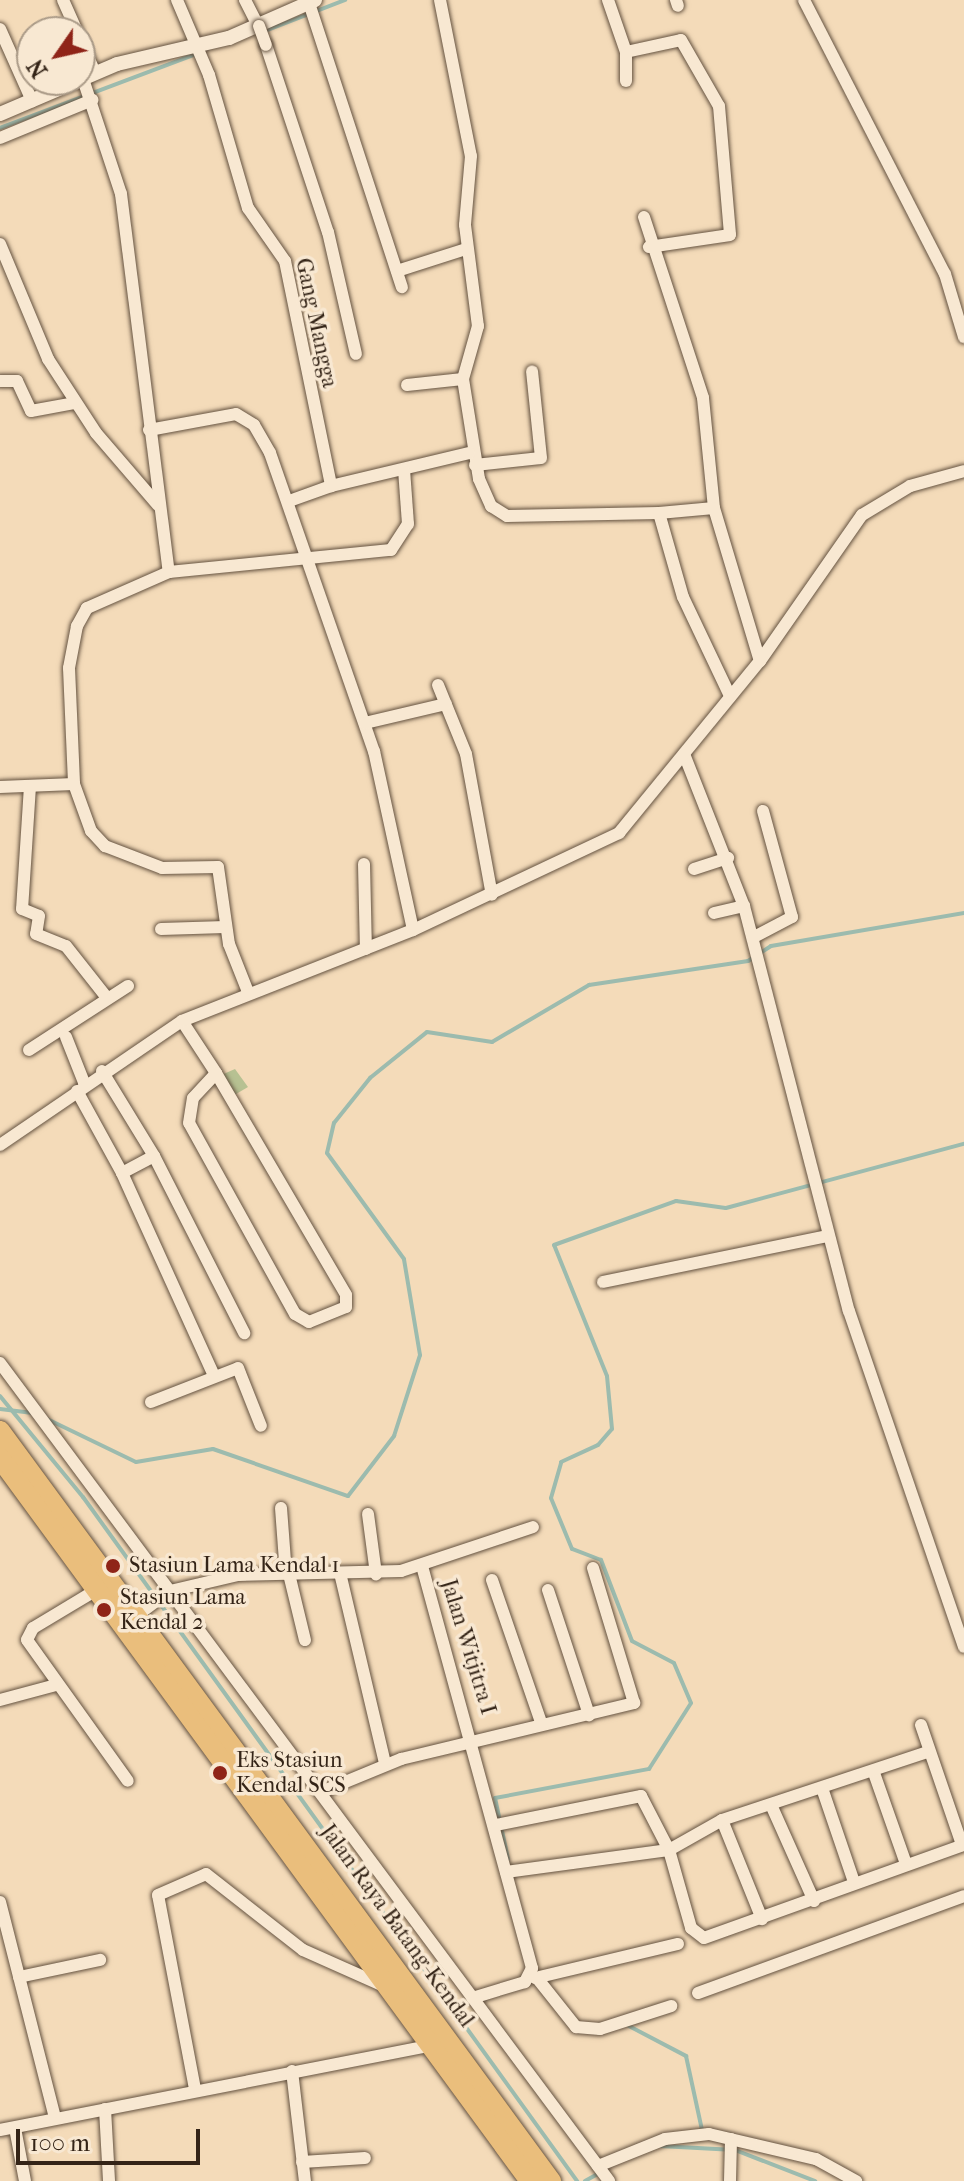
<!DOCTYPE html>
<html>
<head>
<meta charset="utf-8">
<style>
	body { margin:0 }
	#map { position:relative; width:964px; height:2181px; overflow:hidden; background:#f4dbb9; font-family:"IM FELL French Canon",serif }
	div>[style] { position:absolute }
	.green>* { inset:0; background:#b7c192 }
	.stream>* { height:4px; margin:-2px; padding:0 2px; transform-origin:2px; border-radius:2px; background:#9cbbae }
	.roads { filter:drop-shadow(0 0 2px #645240) drop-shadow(0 0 2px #645240) }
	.minor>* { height:12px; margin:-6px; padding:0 6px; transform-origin:6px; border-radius:6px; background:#f8e8d2 }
	.tertiary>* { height:14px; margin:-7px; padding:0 7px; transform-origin:7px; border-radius:7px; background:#f8e8d2 }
	.trunk>* { height:20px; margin:-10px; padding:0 10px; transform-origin:10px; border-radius:10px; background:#eabe7c }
	.bridges { filter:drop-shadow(0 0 2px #645240) drop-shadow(0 0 2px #645240) }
	.minor-bridge>* { height:12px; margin:-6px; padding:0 6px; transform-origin:6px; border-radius:6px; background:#f8e8d2 }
	.dots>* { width:22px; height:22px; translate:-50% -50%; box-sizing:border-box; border:4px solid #f8e8d2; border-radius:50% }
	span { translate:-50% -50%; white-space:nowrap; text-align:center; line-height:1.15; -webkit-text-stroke:7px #f8e8d2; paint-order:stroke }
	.street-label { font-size:22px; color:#342417 }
	.poi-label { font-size:22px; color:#342417 }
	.left { translate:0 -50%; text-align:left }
	.north { position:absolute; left:16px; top:16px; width:80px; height:80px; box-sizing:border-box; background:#f8e8d2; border:2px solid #aa9a87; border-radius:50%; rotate:236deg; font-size:22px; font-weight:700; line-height:32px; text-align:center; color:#342417 }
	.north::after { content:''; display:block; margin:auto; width:28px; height:36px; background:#8f2418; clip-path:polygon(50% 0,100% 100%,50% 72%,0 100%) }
	.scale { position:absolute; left:16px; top:2129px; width:184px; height:36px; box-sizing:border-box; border:4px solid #342417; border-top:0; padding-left:10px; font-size:24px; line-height:28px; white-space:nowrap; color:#342417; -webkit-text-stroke:6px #f8e8d2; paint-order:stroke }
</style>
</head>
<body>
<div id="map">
	<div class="green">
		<i style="clip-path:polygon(235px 1069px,248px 1087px,231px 1097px,219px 1076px)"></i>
	</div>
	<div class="stream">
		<i style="left:265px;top:31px;width:86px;rotate:-21.2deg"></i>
		<i style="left:0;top:128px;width:210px;rotate:-20.7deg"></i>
		<i style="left:0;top:1396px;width:131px;rotate:50.6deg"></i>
		<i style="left:83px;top:1497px;width:844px;rotate:54.16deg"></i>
		<i style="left:0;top:1409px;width:33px;rotate:7deg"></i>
		<i style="left:45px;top:1418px;width:101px;rotate:25.8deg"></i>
		<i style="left:136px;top:1462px;width:78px;rotate:-9.6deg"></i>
		<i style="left:213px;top:1449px;width:143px;rotate:19.2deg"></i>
		<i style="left:348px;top:1496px;width:76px;rotate:-52.5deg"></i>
		<i style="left:394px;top:1436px;width:85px;rotate:-72.2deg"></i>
		<i style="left:420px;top:1355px;width:97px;rotate:-99.5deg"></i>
		<i style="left:404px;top:1259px;width:131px;rotate:-126deg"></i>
		<i style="left:327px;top:1153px;width:31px;rotate:-77deg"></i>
		<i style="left:334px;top:1123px;width:58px;rotate:-51.3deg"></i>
		<i style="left:370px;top:1078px;width:73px;rotate:-38.9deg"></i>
		<i style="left:427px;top:1032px;width:66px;rotate:8.7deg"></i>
		<i style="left:492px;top:1042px;width:113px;rotate:-30.4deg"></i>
		<i style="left:589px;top:985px;width:161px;rotate:-8.6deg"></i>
		<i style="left:748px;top:961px;width:27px;rotate:-33deg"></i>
		<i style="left:771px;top:946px;width:196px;rotate:-9.7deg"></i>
		<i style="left:508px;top:1859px;width:62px;rotate:-102deg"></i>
		<i style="left:495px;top:1798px;width:157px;rotate:-10.7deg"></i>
		<i style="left:649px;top:1769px;width:78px;rotate:-57.5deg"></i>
		<i style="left:691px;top:1703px;width:43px;rotate:-113deg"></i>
		<i style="left:674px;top:1663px;width:47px;rotate:-152.4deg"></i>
		<i style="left:632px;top:1641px;width:87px;rotate:-110.9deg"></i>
		<i style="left:601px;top:1560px;width:31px;rotate:-159deg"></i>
		<i style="left:572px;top:1549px;width:55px;rotate:-112.4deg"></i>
		<i style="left:551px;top:1498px;width:37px;rotate:-74deg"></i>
		<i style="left:561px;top:1462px;width:41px;rotate:-24.7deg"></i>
		<i style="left:598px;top:1445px;width:21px;rotate:-49deg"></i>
		<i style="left:612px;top:1429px;width:53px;rotate:-95.4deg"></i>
		<i style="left:607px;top:1376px;width:141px;rotate:-112deg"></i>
		<i style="left:554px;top:1245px;width:130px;rotate:-19.8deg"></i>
		<i style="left:676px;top:1201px;width:50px;rotate:8deg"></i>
		<i style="left:726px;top:1208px;width:246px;rotate:-15.1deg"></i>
		<i style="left:627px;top:2025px;width:67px;rotate:27.7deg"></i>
		<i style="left:686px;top:2056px;width:76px;rotate:77.8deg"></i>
		<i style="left:660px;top:2146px;width:75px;rotate:3.1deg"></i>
		<i style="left:735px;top:2150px;width:86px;rotate:21.2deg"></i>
		<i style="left:585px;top:2181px;width:18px;rotate:-29deg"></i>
	</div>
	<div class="roads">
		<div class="minor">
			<i style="left:63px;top:0;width:35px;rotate:66deg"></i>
			<i style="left:177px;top:0;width:82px;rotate:66.9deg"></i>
			<i style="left:209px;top:75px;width:139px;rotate:73.7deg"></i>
			<i style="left:248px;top:208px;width:65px;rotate:55.1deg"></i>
			<i style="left:285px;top:261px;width:230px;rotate:78.4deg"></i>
			<i style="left:331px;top:486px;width:41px;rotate:160.3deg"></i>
			<i style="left:245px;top:0;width:30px;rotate:63deg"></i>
			<i style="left:440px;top:0;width:159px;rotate:78.8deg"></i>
			<i style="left:471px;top:156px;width:69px;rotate:95deg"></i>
			<i style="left:465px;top:225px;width:102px;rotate:82.7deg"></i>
			<i style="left:478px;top:326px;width:55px;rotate:105.8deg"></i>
			<i style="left:463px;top:379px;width:101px;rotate:80.9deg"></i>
			<i style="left:479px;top:479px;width:30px;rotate:66deg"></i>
			<i style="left:491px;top:506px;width:19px;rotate:32deg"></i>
			<i style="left:507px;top:516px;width:152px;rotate:-1.1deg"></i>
			<i style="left:659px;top:513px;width:87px;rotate:74.1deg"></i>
			<i style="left:683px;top:597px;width:110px;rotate:64.6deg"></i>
			<i style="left:608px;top:0;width:55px;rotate:70.9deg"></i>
			<i style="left:626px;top:52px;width:29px;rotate:90deg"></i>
			<i style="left:676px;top:0;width:6px;rotate:72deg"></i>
			<i style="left:804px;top:0;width:308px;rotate:62.8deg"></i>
			<i style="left:945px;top:274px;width:66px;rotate:73.2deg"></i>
			<i style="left:309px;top:3px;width:299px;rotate:71.9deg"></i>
			<i style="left:0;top:29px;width:79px;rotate:66deg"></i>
			<i style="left:80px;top:39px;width:37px;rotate:66deg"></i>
			<i style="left:266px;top:45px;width:197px;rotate:71.7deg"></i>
			<i style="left:328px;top:232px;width:125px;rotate:77.1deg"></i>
			<i style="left:626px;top:52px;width:56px;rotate:-12.3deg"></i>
			<i style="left:681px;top:40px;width:76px;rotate:60.1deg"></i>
			<i style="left:719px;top:106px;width:129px;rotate:85.1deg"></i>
			<i style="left:730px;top:235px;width:82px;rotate:171.6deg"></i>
			<i style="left:83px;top:79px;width:121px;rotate:71.7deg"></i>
			<i style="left:121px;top:194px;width:381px;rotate:82.8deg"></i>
			<i style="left:169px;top:572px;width:90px;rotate:156.3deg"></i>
			<i style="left:87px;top:608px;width:21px;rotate:119deg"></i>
			<i style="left:77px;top:626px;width:43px;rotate:100.8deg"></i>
			<i style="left:69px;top:668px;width:116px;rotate:87.5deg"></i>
			<i style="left:74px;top:784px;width:50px;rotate:70.1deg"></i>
			<i style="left:91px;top:831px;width:21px;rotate:47deg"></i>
			<i style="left:105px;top:846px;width:61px;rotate:21.1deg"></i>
			<i style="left:162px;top:868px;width:56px;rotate:-1deg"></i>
			<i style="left:218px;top:867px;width:78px;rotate:81.9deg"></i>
			<i style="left:229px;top:944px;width:52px;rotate:68.4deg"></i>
			<i style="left:0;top:138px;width:100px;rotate:-22.4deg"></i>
			<i style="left:644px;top:217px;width:190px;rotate:71.9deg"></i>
			<i style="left:703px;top:398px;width:111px;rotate:84.3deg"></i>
			<i style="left:714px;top:508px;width:160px;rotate:73.3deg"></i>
			<i style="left:0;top:244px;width:125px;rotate:67.3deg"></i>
			<i style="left:48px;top:359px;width:88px;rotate:57deg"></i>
			<i style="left:96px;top:433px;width:95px;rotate:49.3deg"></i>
			<i style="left:397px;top:271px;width:72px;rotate:-17.7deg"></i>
			<i style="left:0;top:381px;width:17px"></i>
			<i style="left:17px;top:381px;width:33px;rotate:65deg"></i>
			<i style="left:31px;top:411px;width:45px;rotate:-10.3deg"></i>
			<i style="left:407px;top:385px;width:56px;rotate:-6.1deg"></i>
			<i style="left:149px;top:430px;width:88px;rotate:-10.4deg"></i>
			<i style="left:236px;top:414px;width:21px;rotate:31deg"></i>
			<i style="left:254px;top:425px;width:32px;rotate:60deg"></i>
			<i style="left:270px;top:453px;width:316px;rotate:70.8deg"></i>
			<i style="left:374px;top:751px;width:183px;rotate:77.7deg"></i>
			<i style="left:475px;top:465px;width:66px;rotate:-6.1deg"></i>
			<i style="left:541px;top:458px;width:87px;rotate:-95.9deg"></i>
			<i style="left:331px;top:486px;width:142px;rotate:-13.4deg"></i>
			<i style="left:659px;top:513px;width:55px;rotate:-5.2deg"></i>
			<i style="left:169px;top:572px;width:223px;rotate:-5.7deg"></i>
			<i style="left:391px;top:550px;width:31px;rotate:-57deg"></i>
			<i style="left:408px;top:524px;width:54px;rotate:-94.2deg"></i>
			<i style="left:438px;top:685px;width:74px;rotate:67.9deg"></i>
			<i style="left:466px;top:754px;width:143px;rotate:79.6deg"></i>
			<i style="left:365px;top:723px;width:83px;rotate:-13.2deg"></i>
			<i style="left:684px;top:754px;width:163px;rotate:68.5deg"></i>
			<i style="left:744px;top:906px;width:418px;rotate:75.5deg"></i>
			<i style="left:849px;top:1311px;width:355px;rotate:71.1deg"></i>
			<i style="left:30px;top:786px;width:123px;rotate:93.7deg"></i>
			<i style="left:22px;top:909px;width:18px;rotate:22deg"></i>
			<i style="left:39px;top:916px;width:18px;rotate:99deg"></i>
			<i style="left:36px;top:934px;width:32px;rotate:22deg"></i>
			<i style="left:66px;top:946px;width:66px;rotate:51.7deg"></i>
			<i style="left:0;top:787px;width:74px;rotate:-2.3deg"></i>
			<i style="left:364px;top:864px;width:85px;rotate:88.7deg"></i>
			<i style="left:694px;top:869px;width:36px;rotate:-18deg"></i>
			<i style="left:714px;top:913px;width:31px;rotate:-13deg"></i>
			<i style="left:161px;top:929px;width:64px;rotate:-1.8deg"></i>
			<i style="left:754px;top:937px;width:43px;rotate:-27.8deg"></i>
			<i style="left:792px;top:917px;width:110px;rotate:-105.3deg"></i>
			<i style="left:182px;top:1021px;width:62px;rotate:56.8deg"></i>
			<i style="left:216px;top:1073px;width:257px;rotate:59.6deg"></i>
			<i style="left:346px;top:1295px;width:12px;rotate:90deg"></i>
			<i style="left:346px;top:1307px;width:40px;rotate:158deg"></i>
			<i style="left:309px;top:1322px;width:16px;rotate:-150deg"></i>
			<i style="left:295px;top:1314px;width:218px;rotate:-119deg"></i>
			<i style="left:189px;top:1123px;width:25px;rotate:-81deg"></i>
			<i style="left:193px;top:1098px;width:34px;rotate:-47deg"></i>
			<i style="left:66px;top:1037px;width:52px;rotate:68.4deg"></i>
			<i style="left:29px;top:1050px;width:118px;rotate:-32.9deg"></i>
			<i style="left:102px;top:1071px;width:100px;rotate:58.5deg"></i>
			<i style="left:77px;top:1091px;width:94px;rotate:61.2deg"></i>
			<i style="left:122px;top:1173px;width:36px;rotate:-28deg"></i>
			<i style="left:154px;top:1156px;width:199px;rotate:63deg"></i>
			<i style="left:0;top:1145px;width:220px;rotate:-34.3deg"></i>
			<i style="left:182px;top:1021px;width:248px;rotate:-21.5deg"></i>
			<i style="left:413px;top:930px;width:228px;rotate:-25.2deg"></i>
			<i style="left:619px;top:833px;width:222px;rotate:-50.7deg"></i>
			<i style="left:760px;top:661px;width:178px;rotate:-55.1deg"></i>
			<i style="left:862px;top:515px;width:56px;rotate:-31.1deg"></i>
			<i style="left:910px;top:486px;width:56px;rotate:-15.5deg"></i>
			<i style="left:122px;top:1173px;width:223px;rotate:65.6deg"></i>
			<i style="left:603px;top:1282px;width:230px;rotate:-11.6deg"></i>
			<i style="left:0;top:1363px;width:1020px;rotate:53.33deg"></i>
			<i style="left:151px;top:1402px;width:93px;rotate:-21.3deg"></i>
			<i style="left:238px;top:1368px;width:62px;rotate:68.4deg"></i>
			<i style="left:281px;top:1508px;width:66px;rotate:85.7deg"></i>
			<i style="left:368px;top:1514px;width:61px;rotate:82.4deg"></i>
			<i style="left:422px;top:1566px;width:417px;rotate:74.7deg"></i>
			<i style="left:532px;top:1968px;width:16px;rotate:117deg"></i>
			<i style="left:525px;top:1982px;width:55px;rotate:163.2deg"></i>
			<i style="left:340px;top:1573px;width:196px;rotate:76.7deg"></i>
			<i style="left:289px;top:1574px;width:68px;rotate:76.4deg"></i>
			<i style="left:492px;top:1580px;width:153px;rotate:71deg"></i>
			<i style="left:98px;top:1589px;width:76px;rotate:149deg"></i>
			<i style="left:33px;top:1628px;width:13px;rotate:117deg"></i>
			<i style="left:27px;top:1640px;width:173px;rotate:54.4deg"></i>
			<i style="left:548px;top:1590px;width:132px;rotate:71.8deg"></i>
			<i style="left:139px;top:1614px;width:39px;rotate:-37deg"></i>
			<i style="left:170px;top:1591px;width:70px;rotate:-13.2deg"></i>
			<i style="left:238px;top:1575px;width:163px;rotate:-1.4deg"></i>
			<i style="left:401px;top:1571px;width:139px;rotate:-18.4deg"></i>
			<i style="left:0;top:1700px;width:58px;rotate:-15deg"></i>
			<i style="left:921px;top:1725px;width:127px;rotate:71.1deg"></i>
			<i style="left:874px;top:1773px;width:96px;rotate:70.6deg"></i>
			<i style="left:823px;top:1791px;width:96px;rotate:71.2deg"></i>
			<i style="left:321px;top:1792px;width:87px;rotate:-22.4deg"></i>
			<i style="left:401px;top:1759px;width:240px;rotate:-13.5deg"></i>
			<i style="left:634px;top:1703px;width:141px;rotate:-106.9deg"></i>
			<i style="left:772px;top:1807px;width:103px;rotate:65.9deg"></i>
			<i style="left:722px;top:1820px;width:107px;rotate:68deg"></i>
			<i style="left:496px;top:1825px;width:148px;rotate:-11.3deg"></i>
			<i style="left:641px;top:1796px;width:61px;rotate:62.6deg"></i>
			<i style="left:669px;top:1850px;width:81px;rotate:74.2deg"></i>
			<i style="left:691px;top:1928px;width:16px;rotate:38deg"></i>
			<i style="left:704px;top:1938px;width:276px;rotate:-19.7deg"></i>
			<i style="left:506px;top:1872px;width:164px;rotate:-7.7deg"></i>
			<i style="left:669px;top:1850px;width:61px;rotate:-29.5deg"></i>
			<i style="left:722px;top:1820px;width:214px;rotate:-18.3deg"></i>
			<i style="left:0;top:1902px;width:223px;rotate:75.7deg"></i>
			<i style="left:19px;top:1977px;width:83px;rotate:-11.9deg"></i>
			<i style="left:535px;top:1978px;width:147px;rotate:-13.4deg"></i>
			<i style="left:537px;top:1978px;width:63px;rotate:51.5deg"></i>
			<i style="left:576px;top:2027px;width:24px;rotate:5deg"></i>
			<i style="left:600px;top:2029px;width:75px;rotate:-17.9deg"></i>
			<i style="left:698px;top:1993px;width:283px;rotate:-20deg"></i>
			<i style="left:292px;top:2071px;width:111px;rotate:83.3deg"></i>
			<i style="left:195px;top:2089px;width:197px;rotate:-100.8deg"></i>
			<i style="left:158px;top:1895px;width:52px;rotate:-23.6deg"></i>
			<i style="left:206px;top:1874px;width:123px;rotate:38.1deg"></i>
			<i style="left:303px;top:1950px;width:91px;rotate:24deg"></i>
			<i style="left:105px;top:2109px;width:72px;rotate:86.8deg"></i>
			<i style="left:15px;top:2128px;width:54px;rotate:79.3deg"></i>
			<i style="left:0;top:2130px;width:441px;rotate:-11.1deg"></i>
			<i style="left:302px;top:2162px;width:63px;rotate:-3.6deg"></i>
			<i style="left:598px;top:2166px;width:72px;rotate:-21.9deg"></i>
			<i style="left:665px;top:2139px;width:44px;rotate:-6.5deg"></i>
			<i style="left:709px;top:2134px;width:110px;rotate:13.2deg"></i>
			<i style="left:816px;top:2159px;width:46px;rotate:28.8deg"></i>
			<i style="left:730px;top:2181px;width:42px;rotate:-88.6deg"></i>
		</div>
		<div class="tertiary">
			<i style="left:0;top:114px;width:127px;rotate:-23.1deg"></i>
			<i style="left:117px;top:64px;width:115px;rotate:-13.1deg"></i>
			<i style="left:229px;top:38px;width:94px;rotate:-23.8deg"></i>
		</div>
		<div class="trunk">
			<i style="left:0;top:1431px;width:931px;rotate:53.7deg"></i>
			<i style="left:0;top:1458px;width:896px;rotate:53.76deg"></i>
		</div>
	</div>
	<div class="bridges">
		<div class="minor-bridge">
			<i style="left:259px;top:26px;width:20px;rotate:70deg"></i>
		</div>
	</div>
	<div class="dots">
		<i style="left:113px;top:1566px;background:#8f2418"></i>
		<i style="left:104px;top:1610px;background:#8f2418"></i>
		<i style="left:220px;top:1773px;background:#8f2418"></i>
	</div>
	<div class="street-label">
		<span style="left:316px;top:323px;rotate:78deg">Gang Mangga</span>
		<span style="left:468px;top:1647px;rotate:73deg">Jalan Witjitra I</span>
		<span style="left:397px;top:1926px;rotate:54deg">Jalan Raya Batang-Kendal</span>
	</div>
	<div class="poi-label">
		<span class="left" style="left:129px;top:1566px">Stasiun Lama Kendal 1</span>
		<span class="left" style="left:120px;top:1610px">Stasiun Lama<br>Kendal 2</span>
		<span class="left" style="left:236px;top:1773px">Eks Stasiun<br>Kendal SCS</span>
	</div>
	<div class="north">N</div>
	<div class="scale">100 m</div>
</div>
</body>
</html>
